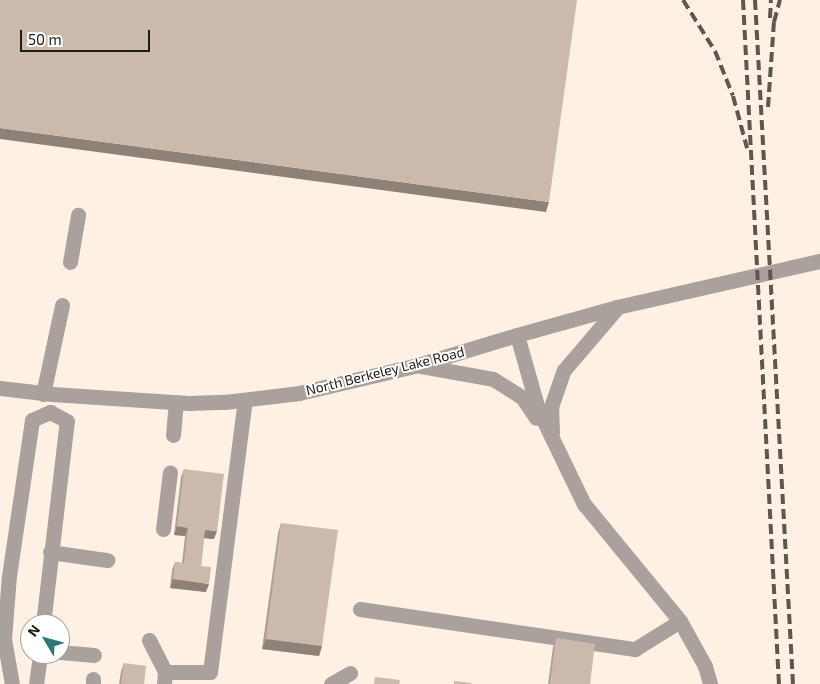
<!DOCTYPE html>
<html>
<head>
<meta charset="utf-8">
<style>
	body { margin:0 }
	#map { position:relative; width:820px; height:684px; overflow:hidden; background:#fef1e4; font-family:"Exo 2",sans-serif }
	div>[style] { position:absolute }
	.minor>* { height:15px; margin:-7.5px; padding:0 7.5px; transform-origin:7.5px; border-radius:7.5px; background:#aaa19d }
	.rail>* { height:4px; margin-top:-2px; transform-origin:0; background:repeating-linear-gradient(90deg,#5e564f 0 10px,transparent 0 15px) }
	.wall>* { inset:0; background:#afa094 }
	.shaded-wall>* { inset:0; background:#8e8278 }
	.building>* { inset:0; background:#cbbaac }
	span { translate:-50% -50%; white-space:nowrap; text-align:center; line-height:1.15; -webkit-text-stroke:4px #fff; paint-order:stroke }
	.street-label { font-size:14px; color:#201a15 }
	.north { position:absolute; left:20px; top:614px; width:50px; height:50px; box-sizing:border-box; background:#fff; border:1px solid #a6a3a1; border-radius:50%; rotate:307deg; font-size:14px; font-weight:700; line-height:20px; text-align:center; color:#201a15 }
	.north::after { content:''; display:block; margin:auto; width:18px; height:22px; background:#2d7779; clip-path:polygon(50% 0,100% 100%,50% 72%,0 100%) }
	.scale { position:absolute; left:20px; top:30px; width:130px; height:22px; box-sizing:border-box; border:2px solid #201a15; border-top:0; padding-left:6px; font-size:15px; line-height:18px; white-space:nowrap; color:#201a15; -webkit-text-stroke:4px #fff; paint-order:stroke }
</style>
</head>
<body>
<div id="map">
	<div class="minor">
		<i style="left:70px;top:262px;width:48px;rotate:-80.3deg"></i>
		<i style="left:517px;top:335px;width:77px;rotate:74.2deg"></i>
		<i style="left:538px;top:409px;width:106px;rotate:64.2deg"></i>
		<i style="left:584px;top:504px;width:151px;rotate:50.6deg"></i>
		<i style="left:680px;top:621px;width:51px;rotate:60.9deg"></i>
		<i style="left:705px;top:666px;width:19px;rotate:74deg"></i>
		<i style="left:421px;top:366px;width:73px;rotate:10.2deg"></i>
		<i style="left:493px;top:379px;width:34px;rotate:32deg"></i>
		<i style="left:522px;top:397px;width:25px;rotate:56deg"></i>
		<i style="left:0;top:388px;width:52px;rotate:6.6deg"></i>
		<i style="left:52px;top:394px;width:136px;rotate:3.8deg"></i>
		<i style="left:188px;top:403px;width:37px;rotate:-2deg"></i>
		<i style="left:225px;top:402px;width:75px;rotate:-6.9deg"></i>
		<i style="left:299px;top:393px;width:122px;rotate:-13.2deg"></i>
		<i style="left:418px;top:365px;width:103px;rotate:-16.9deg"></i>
		<i style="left:517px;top:335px;width:104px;rotate:-15.6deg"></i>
		<i style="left:617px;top:307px;width:208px;rotate:-12.8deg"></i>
		<i style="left:43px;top:394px;width:91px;rotate:-77.9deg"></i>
		<i style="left:552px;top:433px;width:26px;rotate:-92deg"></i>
		<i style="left:551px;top:407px;width:39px;rotate:-71deg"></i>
		<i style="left:564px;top:370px;width:82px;rotate:-49.5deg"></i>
		<i style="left:173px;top:435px;width:33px;rotate:-85deg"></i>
		<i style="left:163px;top:529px;width:57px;rotate:-83deg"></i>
		<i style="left:50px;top:552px;width:58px;rotate:8deg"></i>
		<i style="left:360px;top:609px;width:278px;rotate:8.3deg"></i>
		<i style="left:635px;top:649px;width:53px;rotate:-31.9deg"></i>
		<i style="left:43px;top:624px;width:204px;rotate:-83.3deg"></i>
		<i style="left:67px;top:421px;width:19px;rotate:-152deg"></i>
		<i style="left:149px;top:640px;width:36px;rotate:63deg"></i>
		<i style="left:165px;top:672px;width:12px;rotate:95deg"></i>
		<i style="left:60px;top:652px;width:34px;rotate:5deg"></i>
		<i style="left:165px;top:672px;width:45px"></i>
		<i style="left:210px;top:672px;width:274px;rotate:-82.7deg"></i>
		<i style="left:12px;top:684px;width:46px;rotate:-100.1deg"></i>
		<i style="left:4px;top:639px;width:63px;rotate:-85.5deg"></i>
		<i style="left:9px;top:576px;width:158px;rotate:-81.6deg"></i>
		<i style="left:32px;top:420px;width:20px;rotate:-24deg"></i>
		<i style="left:36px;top:684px;width:30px;rotate:-82deg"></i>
		<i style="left:93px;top:684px;width:5px;rotate:-90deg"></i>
		<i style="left:331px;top:684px;width:22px;rotate:-30deg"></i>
	</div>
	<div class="rail">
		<i style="left:683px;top:0;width:60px;rotate:57.9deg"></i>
		<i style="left:715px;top:51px;width:48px;rotate:68.2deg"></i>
		<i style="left:733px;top:96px;width:54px;rotate:74.9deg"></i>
		<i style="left:743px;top:0;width:685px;rotate:86.99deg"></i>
		<i style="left:755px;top:0;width:685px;rotate:86.82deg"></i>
		<i style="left:770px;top:18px;width:18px;rotate:-87deg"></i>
		<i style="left:768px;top:107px;width:85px;rotate:-86deg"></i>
		<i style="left:774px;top:22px;width:23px;rotate:-75deg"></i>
	</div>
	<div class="wall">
		<i style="clip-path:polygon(184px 469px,214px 539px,204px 538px,201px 566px,206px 592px,170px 588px,172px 570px,175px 562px,182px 563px,185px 536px,174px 535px,181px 477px)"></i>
		<i style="clip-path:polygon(281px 523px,322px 646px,319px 656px,262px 649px,278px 533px)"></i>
		<i style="clip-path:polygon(556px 638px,590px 684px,548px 684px,553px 647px)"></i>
		<i style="clip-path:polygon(124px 663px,144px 684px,119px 684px,121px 671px)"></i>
	</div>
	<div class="shaded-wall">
		<i style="clip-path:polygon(0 128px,549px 202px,546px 212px,0 139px)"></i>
		<i style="clip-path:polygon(177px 526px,188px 528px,185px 536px,174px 535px)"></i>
		<i style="clip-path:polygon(205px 530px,217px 531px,214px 539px,202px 538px)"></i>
		<i style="clip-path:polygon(173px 579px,209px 584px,206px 592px,170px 588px)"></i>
		<i style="clip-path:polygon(266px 639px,322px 646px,319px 656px,262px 649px)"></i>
	</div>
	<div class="building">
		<i style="clip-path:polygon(0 0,577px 0,549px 202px,0 128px)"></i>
		<i style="clip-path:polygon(184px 469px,224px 474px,217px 531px,205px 530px,201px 566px,211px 567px,209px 584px,173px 579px,175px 562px,184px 563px,188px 528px,177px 526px)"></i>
		<i style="clip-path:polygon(281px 523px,338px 530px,322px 646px,266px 639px)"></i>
		<i style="clip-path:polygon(556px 638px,595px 644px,590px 684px,550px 684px)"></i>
		<i style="clip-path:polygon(124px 663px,146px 666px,144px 684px,121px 684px)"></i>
		<i style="clip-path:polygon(375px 677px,400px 680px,399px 684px,374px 684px)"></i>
		<i style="clip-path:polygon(454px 681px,472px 683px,471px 684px,454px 684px)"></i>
	</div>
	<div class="street-label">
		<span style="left:385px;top:371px;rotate:-14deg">North Berkeley Lake Road</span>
	</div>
	<div class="north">N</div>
	<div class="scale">50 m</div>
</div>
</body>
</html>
